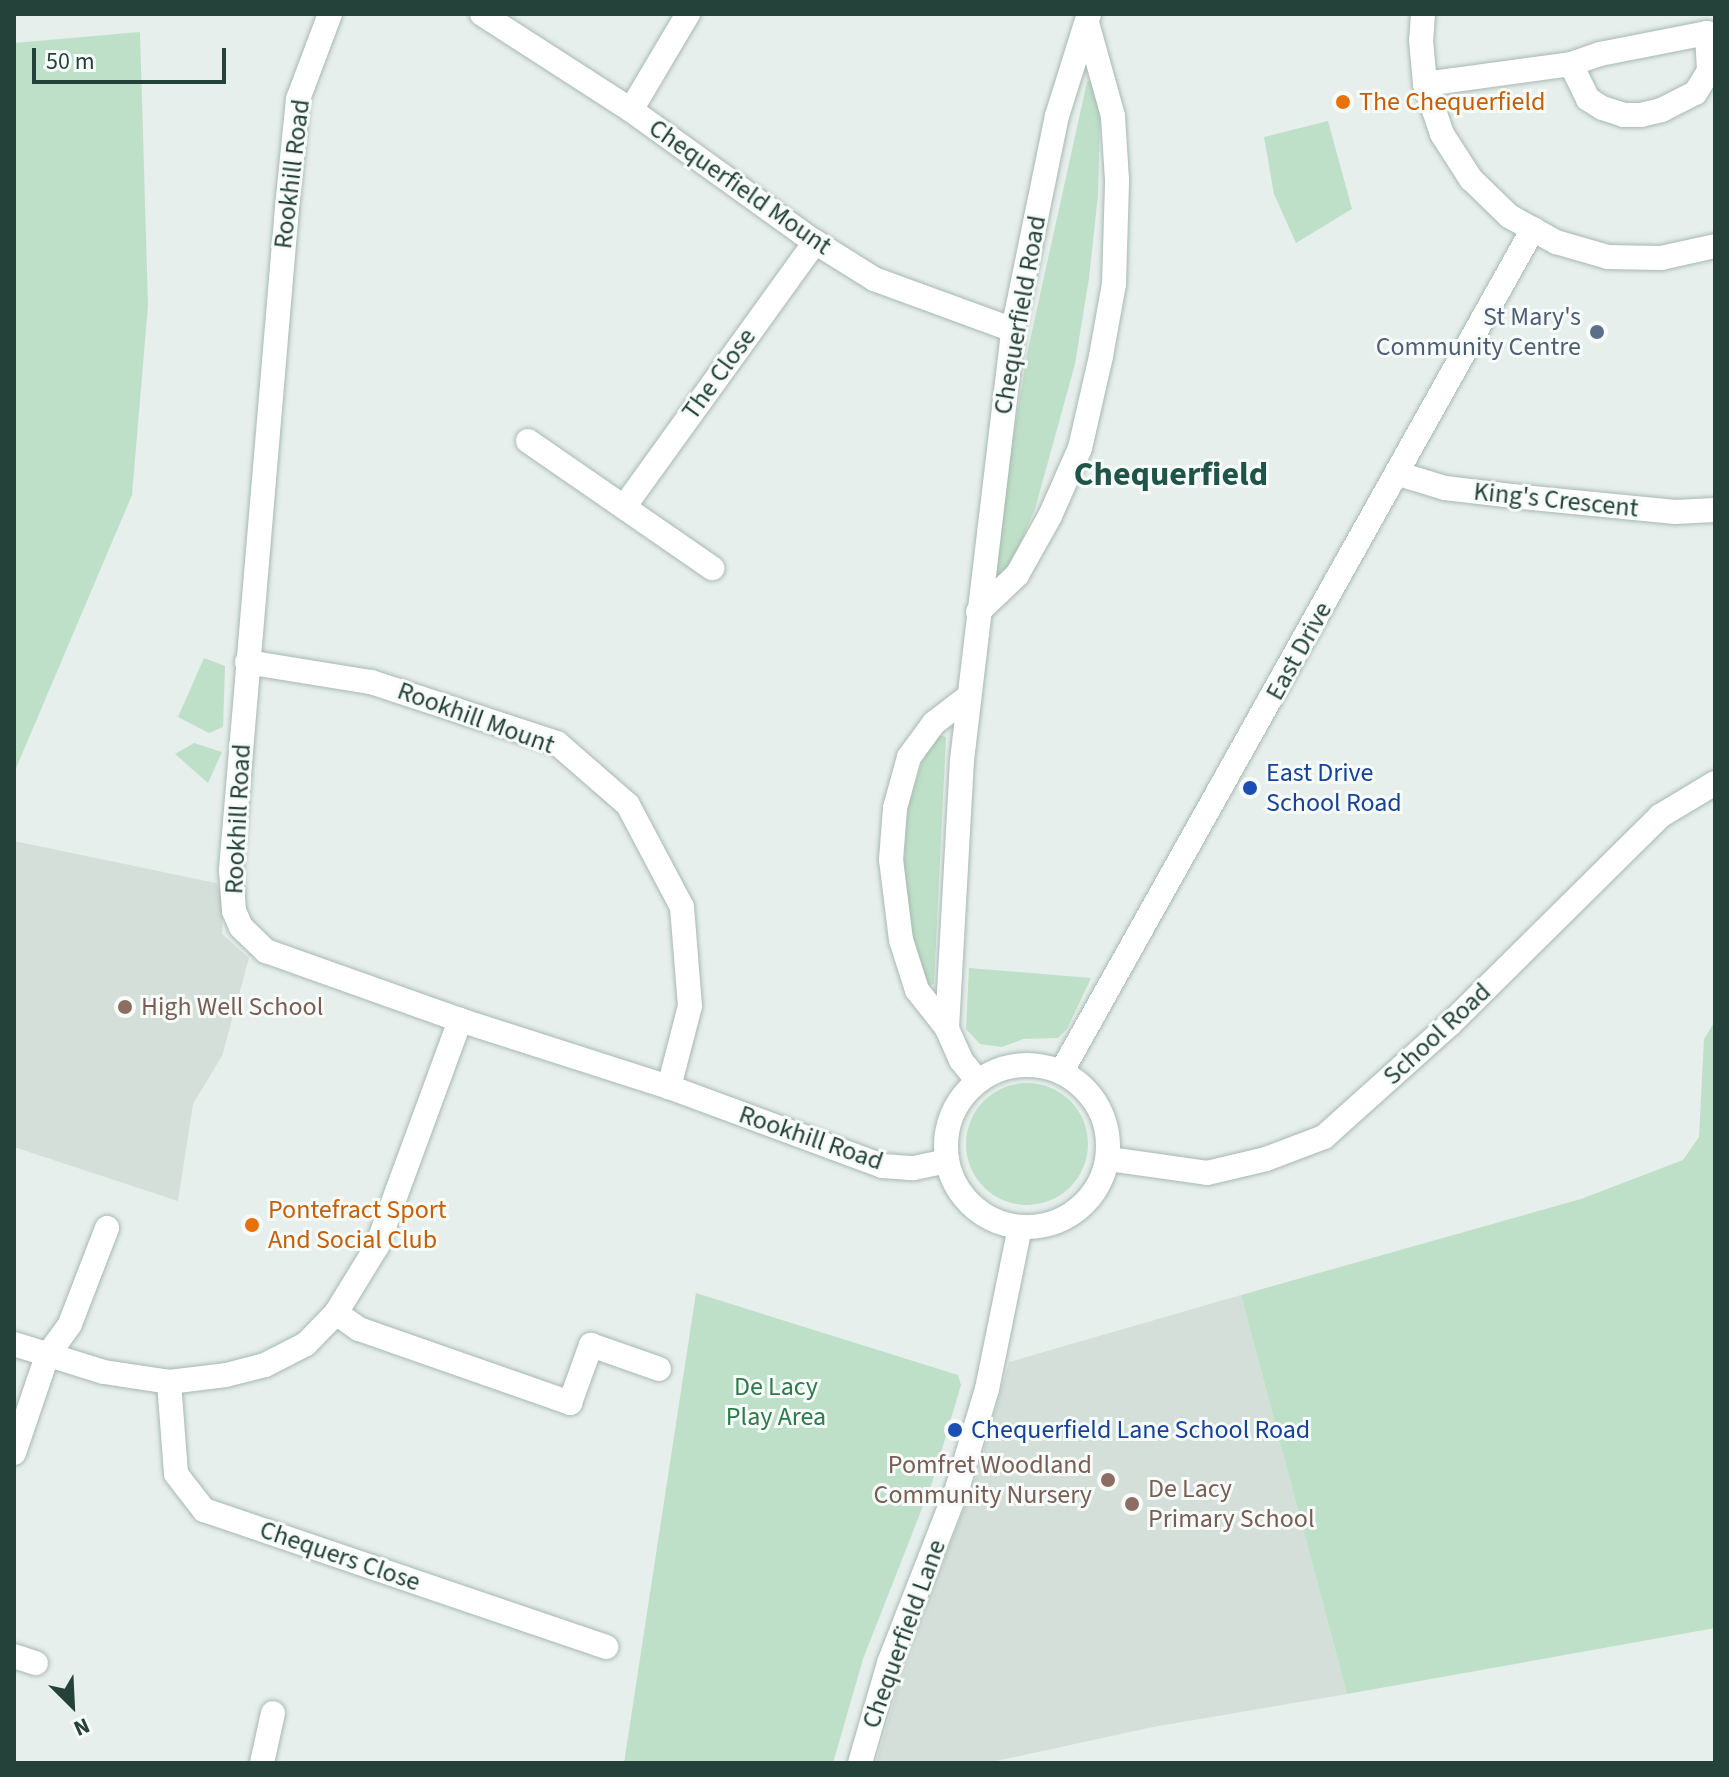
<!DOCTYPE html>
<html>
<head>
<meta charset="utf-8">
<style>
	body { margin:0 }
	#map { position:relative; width:1729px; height:1777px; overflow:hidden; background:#e6efeb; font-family:"Source Sans 3",sans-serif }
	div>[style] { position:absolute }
	.built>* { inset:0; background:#d4dfda }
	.green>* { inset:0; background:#bfe0c8 }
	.round { border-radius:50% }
	.roads { filter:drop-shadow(0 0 2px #a8b8b2) drop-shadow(0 0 2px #a8b8b2) }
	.minor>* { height:24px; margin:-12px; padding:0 12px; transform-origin:12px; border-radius:12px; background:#fff }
	.minor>.ring { margin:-12px; padding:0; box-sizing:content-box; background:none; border:24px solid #fff; border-radius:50% }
	.dots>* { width:22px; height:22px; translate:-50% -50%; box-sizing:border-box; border:4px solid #f7fbf9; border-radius:50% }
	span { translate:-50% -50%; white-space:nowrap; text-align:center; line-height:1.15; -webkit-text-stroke:6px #f7fbf9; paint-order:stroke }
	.food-label { font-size:26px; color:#c56008 }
	.left { translate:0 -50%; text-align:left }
	.street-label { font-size:26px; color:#24423a }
	.service-label { font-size:26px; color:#4e5e75 }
	.right { translate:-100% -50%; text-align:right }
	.transit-label { font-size:26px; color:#164399 }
	.education-label { font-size:26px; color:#785e54 }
	.park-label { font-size:26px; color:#2d7a4b }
	.district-label { font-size:34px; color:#1f5548; font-weight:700 }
	.frame { position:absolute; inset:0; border:16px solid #24423a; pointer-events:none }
	.north { position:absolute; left:32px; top:1665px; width:80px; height:80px; -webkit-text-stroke:6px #f7fbf9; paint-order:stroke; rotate:156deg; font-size:22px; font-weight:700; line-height:32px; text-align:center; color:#24423a }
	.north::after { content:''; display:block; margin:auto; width:28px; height:36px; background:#24423a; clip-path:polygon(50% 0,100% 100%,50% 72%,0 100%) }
	.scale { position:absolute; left:32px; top:48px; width:194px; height:36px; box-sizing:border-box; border:4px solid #24423a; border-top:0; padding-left:10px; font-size:24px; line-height:28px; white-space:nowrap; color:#24423a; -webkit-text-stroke:6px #f7fbf9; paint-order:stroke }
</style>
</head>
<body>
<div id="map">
	<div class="built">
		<i style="clip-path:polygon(14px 841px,216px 883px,223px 895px,222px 934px,249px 958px,222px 1056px,193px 1104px,178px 1201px,14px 1147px)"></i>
		<i style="clip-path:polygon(1241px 1295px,1347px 1694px,1153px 1727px,987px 1763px,876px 1763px,907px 1655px,976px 1478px,1009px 1362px)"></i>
	</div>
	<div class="green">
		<i style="clip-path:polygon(140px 32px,148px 305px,132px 495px,14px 773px,14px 43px)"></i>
		<i style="clip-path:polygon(1091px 80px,1096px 89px,1100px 121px,1098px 195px,1089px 278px,1075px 364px,1035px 509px,1010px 567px,989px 588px,1027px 354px,1087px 82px)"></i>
		<i style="clip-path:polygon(1328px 121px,1352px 209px,1296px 243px,1274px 194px,1264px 137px)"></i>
		<i style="clip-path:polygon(204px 658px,225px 666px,223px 727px,209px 733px,178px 717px)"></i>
		<i style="clip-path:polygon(936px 734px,946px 737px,934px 984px,928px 985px,923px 981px,906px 937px,904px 862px,908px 806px,921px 765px)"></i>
		<i style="clip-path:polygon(194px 743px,222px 752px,208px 783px,175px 754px)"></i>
		<i style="clip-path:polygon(969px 968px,1091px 978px,1067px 1029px,1058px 1038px,1023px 1039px,1002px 1047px,980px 1044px,966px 1029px)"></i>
		<i style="clip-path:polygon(1715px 1021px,1715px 1628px,1347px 1694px,1241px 1295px,1581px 1199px,1683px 1160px,1699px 1137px,1704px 1039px)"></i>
		<i class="round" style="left:966px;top:1083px;width:122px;height:122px"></i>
		<i style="clip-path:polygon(696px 1293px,958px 1375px,961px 1385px,932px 1483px,863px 1659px,833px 1763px,624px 1763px)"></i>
	</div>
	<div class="roads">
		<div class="minor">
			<i style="left:330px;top:14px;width:91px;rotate:110.6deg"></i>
			<i style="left:298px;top:99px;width:110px;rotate:95.8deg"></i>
			<i style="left:287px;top:208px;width:664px;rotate:94.84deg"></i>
			<i style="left:231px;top:870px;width:41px;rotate:85.8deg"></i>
			<i style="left:234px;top:911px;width:17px;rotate:66deg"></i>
			<i style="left:241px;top:927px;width:35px;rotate:44deg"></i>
			<i style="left:266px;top:951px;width:206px;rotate:19.6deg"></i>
			<i style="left:460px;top:1020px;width:219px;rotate:17.8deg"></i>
			<i style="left:669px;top:1087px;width:227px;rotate:20.3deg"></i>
			<i style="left:882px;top:1166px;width:32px;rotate:4deg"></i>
			<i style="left:914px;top:1168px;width:34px;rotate:-12deg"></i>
			<i style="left:482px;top:14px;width:177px;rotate:32.8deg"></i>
			<i style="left:631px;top:110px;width:226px;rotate:35.7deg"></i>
			<i style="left:815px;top:242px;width:70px;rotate:32.1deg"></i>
			<i style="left:874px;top:279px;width:148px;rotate:20.1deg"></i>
			<i style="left:1423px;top:14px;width:26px;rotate:94deg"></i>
			<i style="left:1421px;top:40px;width:44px;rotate:84.8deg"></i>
			<i style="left:1425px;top:84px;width:53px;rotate:71.2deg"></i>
			<i style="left:1442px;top:134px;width:54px;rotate:57.2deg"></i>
			<i style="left:1471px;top:179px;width:53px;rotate:44.2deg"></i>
			<i style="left:1509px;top:216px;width:54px;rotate:29deg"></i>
			<i style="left:1556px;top:242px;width:54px;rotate:16.1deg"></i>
			<i style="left:1608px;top:257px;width:53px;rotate:1.1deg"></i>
			<i style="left:1661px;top:258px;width:55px;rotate:-12.5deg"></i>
			<i style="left:1425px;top:84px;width:147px;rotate:-7.8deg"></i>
			<i style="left:1571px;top:64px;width:31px;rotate:-19deg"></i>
			<i style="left:1600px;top:54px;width:109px;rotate:-11.1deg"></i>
			<i style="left:1707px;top:33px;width:38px;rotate:87deg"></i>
			<i style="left:1709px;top:71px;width:26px;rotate:122deg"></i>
			<i style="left:1695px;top:93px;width:37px;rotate:153deg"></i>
			<i style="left:1662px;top:110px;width:22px;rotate:167deg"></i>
			<i style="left:1641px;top:115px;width:17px;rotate:180deg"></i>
			<i style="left:1624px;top:115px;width:23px;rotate:-162deg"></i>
			<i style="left:1602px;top:108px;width:17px;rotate:-147deg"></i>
			<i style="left:1588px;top:99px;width:39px;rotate:-116deg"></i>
			<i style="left:631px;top:110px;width:112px;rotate:-59.3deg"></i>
			<i style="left:528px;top:441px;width:224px;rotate:34.6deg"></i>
			<i style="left:1399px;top:474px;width:48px;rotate:16.9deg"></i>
			<i style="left:1445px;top:488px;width:67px;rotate:6.8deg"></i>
			<i style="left:1512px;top:496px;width:164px;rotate:5.6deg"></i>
			<i style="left:1675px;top:512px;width:40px;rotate:-2.9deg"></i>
			<i style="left:624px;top:507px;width:327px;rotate:-54.2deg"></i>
			<i style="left:978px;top:612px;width:54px;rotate:-43.5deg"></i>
			<i style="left:1017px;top:575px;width:68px;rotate:-60.8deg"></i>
			<i style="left:1050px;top:516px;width:74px;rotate:-66.2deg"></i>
			<i style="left:1080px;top:448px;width:94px;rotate:-77.1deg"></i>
			<i style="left:1101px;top:356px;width:73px;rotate:-79.8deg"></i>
			<i style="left:1114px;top:284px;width:104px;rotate:-88.3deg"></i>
			<i style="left:1117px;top:180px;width:64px;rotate:-93.6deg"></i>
			<i style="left:1113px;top:116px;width:97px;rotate:-105.6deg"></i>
			<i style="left:247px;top:662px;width:126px;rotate:9.2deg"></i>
			<i style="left:371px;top:682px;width:196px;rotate:18.2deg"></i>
			<i style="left:557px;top:743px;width:94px;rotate:41.1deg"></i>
			<i style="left:628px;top:805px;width:115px;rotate:62.1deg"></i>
			<i style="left:682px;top:907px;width:99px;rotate:85.4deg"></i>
			<i style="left:690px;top:1006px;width:84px;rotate:104.5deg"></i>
			<i style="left:947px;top:1028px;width:48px;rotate:-128.3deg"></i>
			<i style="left:917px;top:990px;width:52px;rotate:-107.7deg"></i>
			<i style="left:901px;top:940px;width:81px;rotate:-97.1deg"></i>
			<i style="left:891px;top:860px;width:52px;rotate:-85.6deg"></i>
			<i style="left:895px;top:808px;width:53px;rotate:-74.6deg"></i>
			<i style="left:909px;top:757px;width:42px;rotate:-53.7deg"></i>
			<i style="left:934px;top:723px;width:44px;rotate:-37.6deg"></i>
			<i class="ring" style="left:946px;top:1065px;width:138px;height:138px"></i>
			<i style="left:1062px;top:1071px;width:965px;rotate:-60.78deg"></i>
			<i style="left:977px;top:1080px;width:26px;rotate:-129deg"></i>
			<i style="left:961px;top:1060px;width:35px;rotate:-114deg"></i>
			<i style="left:947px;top:1028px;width:268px;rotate:-86.8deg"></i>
			<i style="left:962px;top:760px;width:433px;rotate:-83.2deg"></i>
			<i style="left:1013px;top:330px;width:218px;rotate:-78.4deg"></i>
			<i style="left:1057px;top:116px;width:107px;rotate:-72.6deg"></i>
			<i style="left:1109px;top:1159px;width:99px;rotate:8.1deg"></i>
			<i style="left:1207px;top:1173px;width:61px;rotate:-13.3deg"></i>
			<i style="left:1266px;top:1159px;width:62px;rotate:-20.8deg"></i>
			<i style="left:1324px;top:1137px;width:169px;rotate:-41.9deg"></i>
			<i style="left:1450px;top:1024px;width:296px;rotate:-44.7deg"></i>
			<i style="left:1660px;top:816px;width:64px;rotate:-31deg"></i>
			<i style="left:336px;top:1313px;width:28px;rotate:35deg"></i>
			<i style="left:359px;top:1329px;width:224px;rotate:19.3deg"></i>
			<i style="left:570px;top:1403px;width:62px;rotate:-70.1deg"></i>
			<i style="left:591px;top:1345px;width:72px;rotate:19.4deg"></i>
			<i style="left:14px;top:1344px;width:94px;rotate:17.3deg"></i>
			<i style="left:104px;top:1372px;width:66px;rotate:8.7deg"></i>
			<i style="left:169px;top:1382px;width:57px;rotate:-7deg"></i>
			<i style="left:226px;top:1375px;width:40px;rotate:-14.4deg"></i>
			<i style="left:265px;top:1365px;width:46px;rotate:-27.1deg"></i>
			<i style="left:306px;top:1344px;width:43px;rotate:-45.9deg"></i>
			<i style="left:336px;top:1313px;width:79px;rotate:-58.5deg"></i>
			<i style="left:377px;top:1246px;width:241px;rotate:-69.8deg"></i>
			<i style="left:169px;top:1382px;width:92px;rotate:85.6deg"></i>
			<i style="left:176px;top:1474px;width:46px;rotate:52.1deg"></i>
			<i style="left:204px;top:1510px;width:425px;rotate:18.8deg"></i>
			<i style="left:14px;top:1453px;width:102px;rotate:-71.2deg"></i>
			<i style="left:47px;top:1356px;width:39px;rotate:-54deg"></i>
			<i style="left:70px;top:1324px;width:103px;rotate:-68.9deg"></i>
			<i style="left:14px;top:1656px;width:23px;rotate:18deg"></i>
			<i style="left:262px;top:1763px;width:51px;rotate:-77.6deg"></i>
			<i style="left:860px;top:1763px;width:104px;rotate:-73.8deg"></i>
			<i style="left:889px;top:1663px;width:190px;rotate:-68.7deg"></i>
			<i style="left:958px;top:1486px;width:101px;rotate:-73.4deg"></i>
			<i style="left:987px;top:1389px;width:165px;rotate:-78.5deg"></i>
		</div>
	</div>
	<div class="dots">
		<i style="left:1343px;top:102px;background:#e8710a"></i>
		<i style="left:1597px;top:332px;background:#5c6f8a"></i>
		<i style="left:1250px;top:788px;background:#1a4fb4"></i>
		<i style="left:125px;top:1007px;background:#8d6e63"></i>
		<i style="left:252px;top:1225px;background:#e8710a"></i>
		<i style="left:955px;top:1430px;background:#1a4fb4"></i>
		<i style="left:1108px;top:1480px;background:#8d6e63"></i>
		<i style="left:1132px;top:1504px;background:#8d6e63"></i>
	</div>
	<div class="food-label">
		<span class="left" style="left:1359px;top:102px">The Chequerfield</span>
		<span class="left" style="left:268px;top:1225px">Pontefract Sport<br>And Social Club</span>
	</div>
	<div class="street-label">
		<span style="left:292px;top:174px;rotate:-83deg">Rookhill Road</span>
		<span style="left:740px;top:187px;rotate:35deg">Chequerfield Mount</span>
		<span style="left:1020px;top:315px;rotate:-80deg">Chequerfield Road</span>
		<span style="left:719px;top:374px;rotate:-54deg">The Close</span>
		<span style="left:1556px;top:500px;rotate:6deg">King's Crescent</span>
		<span style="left:1299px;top:651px;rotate:-61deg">East Drive</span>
		<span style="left:476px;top:718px;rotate:20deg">Rookhill Mount</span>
		<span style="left:238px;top:819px;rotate:-87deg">Rookhill Road</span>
		<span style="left:1437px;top:1034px;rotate:-43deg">School Road</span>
		<span style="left:811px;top:1138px;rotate:19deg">Rookhill Road</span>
		<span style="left:340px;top:1556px;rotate:19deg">Chequers Close</span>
		<span style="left:904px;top:1634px;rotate:-70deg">Chequerfield Lane</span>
	</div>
	<div class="service-label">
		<span class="right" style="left:1581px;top:332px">St Mary's<br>Community Centre</span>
	</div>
	<div class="transit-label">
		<span class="left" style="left:1266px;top:788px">East Drive<br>School Road</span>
		<span class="left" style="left:971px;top:1430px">Chequerfield Lane School Road</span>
	</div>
	<div class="education-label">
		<span class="left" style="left:141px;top:1007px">High Well School</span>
		<span class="right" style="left:1092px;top:1480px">Pomfret Woodland<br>Community Nursery</span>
		<span class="left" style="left:1148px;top:1504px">De Lacy<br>Primary School</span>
	</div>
	<div class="park-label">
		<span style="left:776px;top:1402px">De Lacy<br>Play Area</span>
	</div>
	<div class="district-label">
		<span style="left:1171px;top:475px">Chequerfield</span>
	</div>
	<div class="frame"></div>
	<div class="north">N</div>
	<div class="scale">50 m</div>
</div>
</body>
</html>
